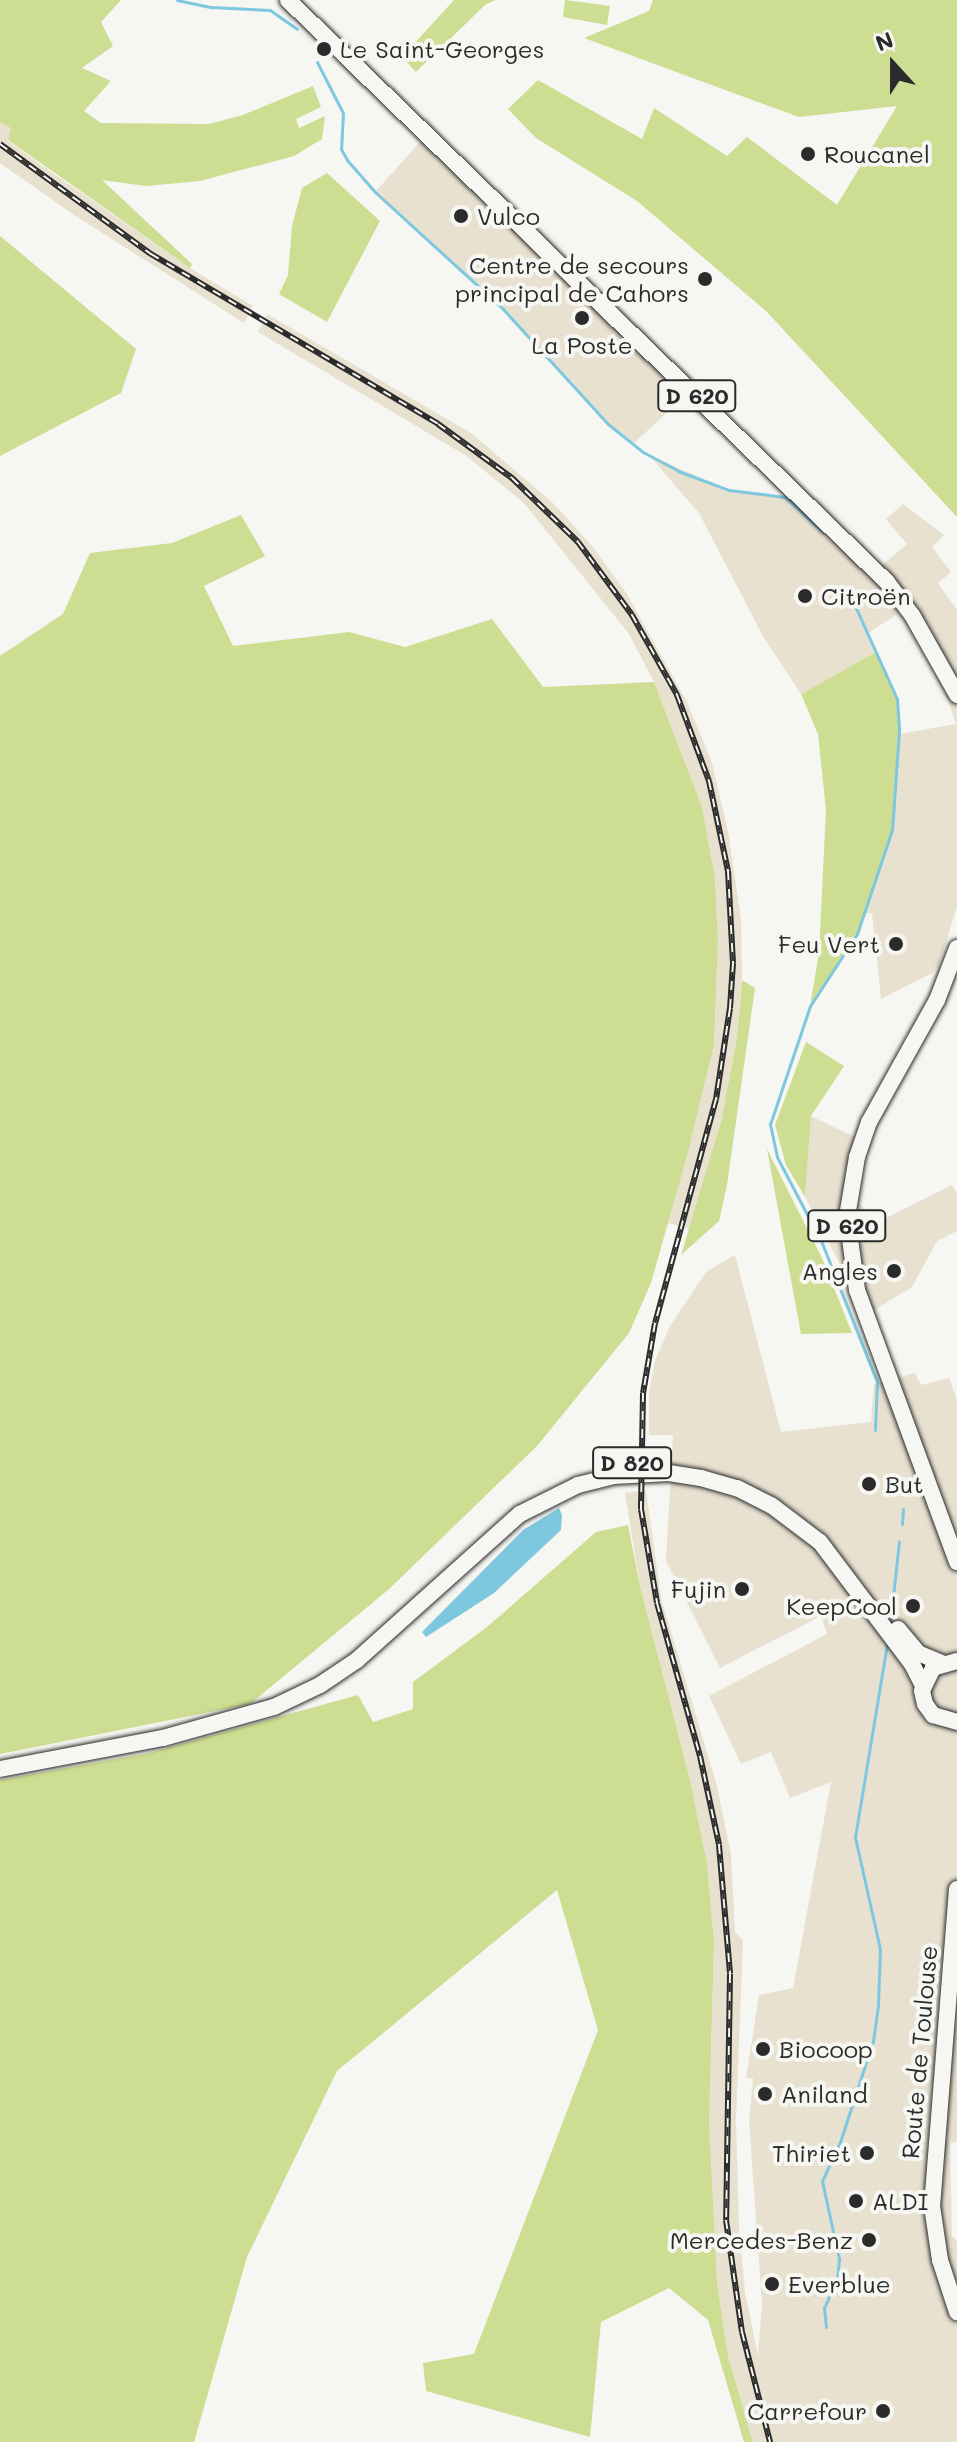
<!DOCTYPE html>
<html>
<head>
<meta charset="utf-8">
<style>
	body { margin:0 }
	#map { position:relative; width:957px; height:2442px; overflow:hidden; background:#f6f6f2; font-family:Mali,sans-serif }
	div>[style] { position:absolute }
	.built>* { inset:0; background:#e8e1d0 }
	.green>* { inset:0; background:#cddd91 }
	.water>* { inset:0; background:#7ec8df }
	.stream>* { height:3px; margin:-1.5px; padding:0 1.5px; transform-origin:1.5px; border-radius:1.5px; background:#7ec8df }
	.roads { filter:drop-shadow(0 0 2px #2b2b2b) drop-shadow(0 0 2px #2b2b2b) }
	.primary>* { height:16px; margin:-8px; padding:0 8px; transform-origin:8px; border-radius:8px; background:#f6f6f2 }
	.rail>* { height:6px; margin-top:-3px; transform-origin:0; background:repeating-linear-gradient(90deg,#f6f6f2 0 9px,#2b2b2b 0 18px); box-sizing:border-box; border-block:2px solid #2b2b2b }
	.dots>* { width:22px; height:22px; translate:-50% -50%; box-sizing:border-box; border:4px solid #f6f6f2; border-radius:50% }
	span { translate:-50% -50%; white-space:nowrap; text-align:center; line-height:1.15; -webkit-text-stroke:8px #f6f6f2; paint-order:stroke }
	.shield-label span { padding:2px 6px; background:#f6f6f2; border:2px solid; border-radius:6px; -webkit-text-stroke-width:0 }
	.shield-label { font-size:22px; color:#2b2b2b; font-weight:700 }
	.poi-label { font-size:24px; color:#2b2b2b }
	.left { translate:0 -50%; text-align:left }
	.right { translate:-100% -50%; text-align:right }
	.street-label { font-size:24px; color:#2b2b2b }
	.north { position:absolute; left:853px; top:24px; width:80px; height:80px; -webkit-text-stroke:6px #f6f6f2; paint-order:stroke; rotate:339deg; font-size:22px; font-weight:700; line-height:32px; text-align:center; color:#2b2b2b }
	.north::after { content:''; display:block; margin:auto; width:28px; height:36px; background:#2b2b2b; clip-path:polygon(50% 0,100% 100%,50% 72%,0 100%) }
</style>
</head>
<body>
<div id="map">
	<div class="built">
		<i style="clip-path:polygon(0 122px,12px 128px,8px 141px,54px 174px,190px 268px,253px 306px,244px 323px,74px 215px,0 163px)"></i>
		<i style="clip-path:polygon(421px 141px,686px 395px,633px 444px,608px 424px,503px 309px,375px 192px)"></i>
		<i style="clip-path:polygon(267px 314px,471px 433px,553px 503px,592px 546px,627px 594px,687px 702px,712px 763px,728px 831px,741px 919px,742px 974px,737px 1038px,721px 1122px,690px 1229px,668px 1223px,714px 1044px,718px 941px,715px 878px,702px 807px,654px 682px,629px 634px,524px 503px,465px 455px,258px 332px)"></i>
		<i style="clip-path:polygon(649px 455px,728px 490px,785px 497px,869px 576px,907px 544px,886px 519px,903px 504px,944px 535px,932px 547px,951px 572px,938px 583px,957px 610px,957px 906px,939px 965px,932px 973px,881px 999px,872px 913px,864px 913px,892px 830px,899px 734px,956px 724px,946px 694px,922px 646px,899px 613px,868px 633px,876px 652px,801px 694px,764px 638px,699px 513px)"></i>
		<i style="clip-path:polygon(811px 1116px,867px 1143px,857px 1202px,877px 1219px,882px 1220px,952px 1185px,957px 1194px,957px 1231px,937px 1241px,912px 1287px,860px 1319px,842px 1268px,805px 1197px)"></i>
		<i style="clip-path:polygon(735px 1255px,781px 1432px,871px 1422px,874px 1384px,915px 1373px,921px 1385px,949px 1378px,957px 1400px,957px 2142px,950px 2143px,952px 2236px,957px 2241px,957px 2442px,753px 2442px,728px 2356px,717px 2283px,711px 2204px,709px 2125px,714px 1942px,707px 1863px,689px 1776px,640px 1586px,625px 1493px,646px 1490px,661px 1598px,717px 1786px,731px 1855px,735px 1932px,743px 1940px,736px 2120px,739px 2226px,745px 2292px,758px 2355px,762px 2304px,749px 2121px,753px 2078px,746px 2078px,759px 1995px,793px 1988px,831px 1782px,790px 1798px,771px 1752px,741px 1764px,709px 1696px,827px 1634px,821px 1616px,720px 1668px,666px 1561px,673px 1435px,649px 1435px,649px 1392px,655px 1361px,670px 1326px,706px 1272px)"></i>
	</div>
	<div class="green">
		<i style="clip-path:polygon(0 0,121px 0,101px 22px,113px 46px,82px 68px,111px 81px,84px 111px,101px 123px,209px 124px,243px 115px,313px 86px,321px 107px,296px 119px,299px 128px,325px 116px,322px 139px,294px 156px,200px 181px,146px 186px,102px 180px,192px 264px,190px 268px,8px 140px,11px 128px,0 122px)"></i>
		<i style="clip-path:polygon(454px 0,496px 0,486px 4px,416px 72px,402px 57px)"></i>
		<i style="clip-path:polygon(565px 0,610px 6px,607px 25px,563px 17px)"></i>
		<i style="clip-path:polygon(653px 0,957px 0,957px 517px,766px 311px,637px 201px,536px 138px,508px 109px,538px 80px,642px 139px,654px 108px,727px 156px,747px 137px,837px 205px,897px 106px,799px 117px,584px 38px,649px 11px)"></i>
		<i style="clip-path:polygon(327px 173px,380px 221px,327px 322px,279px 294px,288px 275px,292px 226px,302px 188px)"></i>
		<i style="clip-path:polygon(0 236px,136px 349px,121px 393px,0 456px)"></i>
		<i style="clip-path:polygon(241px 515px,265px 556px,204px 586px,233px 646px,349px 632px,405px 647px,492px 619px,543px 687px,654px 682px,702px 807px,715px 878px,718px 941px,714px 1044px,688px 1152px,651px 1283px,629px 1333px,537px 1446px,388px 1590px,250px 1704px,0 1754px,0 656px,63px 614px,90px 553px,172px 543px)"></i>
		<i style="clip-path:polygon(876px 652px,897px 699px,899px 731px,892px 830px,857px 934px,810px 1006px,819px 953px,826px 810px,818px 734px,801px 694px)"></i>
		<i style="clip-path:polygon(742px 980px,755px 988px,727px 1185px,719px 1221px,681px 1255px,721px 1122px,737px 1038px)"></i>
		<i style="clip-path:polygon(806px 1042px,844px 1066px,811px 1116px,805px 1197px,786px 1165px,775px 1125px)"></i>
		<i style="clip-path:polygon(767px 1149px,822px 1258px,852px 1333px,801px 1334px)"></i>
		<i style="clip-path:polygon(628px 1525px,640px 1586px,689px 1776px,707px 1863px,714px 1942px,709px 2125px,717px 2283px,728px 2356px,753px 2442px,744px 2442px,708px 2320px,669px 2288px,601px 2322px,590px 2437px,426px 2391px,423px 2363px,474px 2354px,598px 2030px,557px 1890px,337px 2071px,247px 2257px,194px 2442px,0 2442px,0 1780px,149px 1753px,358px 1695px,373px 1722px,413px 1709px,413px 1682px,487px 1627px,596px 1532px)"></i>
	</div>
	<div class="water">
		<i style="clip-path:polygon(559px 1508px,562px 1515px,561px 1530px,494px 1593px,426px 1637px,422px 1632px,523px 1530px)"></i>
	</div>
	<div class="stream">
		<i style="left:177px;top:0;width:35px;rotate:12deg"></i>
		<i style="left:211px;top:7px;width:59px;rotate:2.9deg"></i>
		<i style="left:270px;top:10px;width:33px;rotate:35deg"></i>
		<i style="left:317px;top:62px;width:57px;rotate:63deg"></i>
		<i style="left:343px;top:113px;width:36px;rotate:93deg"></i>
		<i style="left:341px;top:149px;width:13px;rotate:61deg"></i>
		<i style="left:347px;top:160px;width:43px;rotate:48.8deg"></i>
		<i style="left:375px;top:192px;width:173px;rotate:42.4deg"></i>
		<i style="left:503px;top:309px;width:156px;rotate:47.6deg"></i>
		<i style="left:608px;top:424px;width:45px;rotate:38.7deg"></i>
		<i style="left:643px;top:452px;width:40px;rotate:28deg"></i>
		<i style="left:678px;top:471px;width:54px;rotate:20.4deg"></i>
		<i style="left:729px;top:490px;width:56px;rotate:7.1deg"></i>
		<i style="left:785px;top:497px;width:52px;rotate:42.6deg"></i>
		<i style="left:851px;top:597px;width:112px;rotate:65.7deg"></i>
		<i style="left:897px;top:699px;width:32px;rotate:86deg"></i>
		<i style="left:899px;top:731px;width:99px;rotate:94deg"></i>
		<i style="left:892px;top:830px;width:110px;rotate:108.6deg"></i>
		<i style="left:857px;top:934px;width:86px;rotate:123.1deg"></i>
		<i style="left:810px;top:1006px;width:125px;rotate:108.7deg"></i>
		<i style="left:770px;top:1124px;width:34px;rotate:78deg"></i>
		<i style="left:777px;top:1157px;width:97px;rotate:62.4deg"></i>
		<i style="left:822px;top:1243px;width:149px;rotate:68.4deg"></i>
		<i style="left:877px;top:1382px;width:48px;rotate:92.4deg"></i>
		<i style="left:902px;top:1524px;width:15px;rotate:-86deg"></i>
		<i style="left:890px;top:1624px;width:83px;rotate:-83.8deg"></i>
		<i style="left:826px;top:2327px;width:19px;rotate:-96deg"></i>
		<i style="left:824px;top:2308px;width:32px;rotate:-66deg"></i>
		<i style="left:837px;top:2279px;width:20px;rotate:-84deg"></i>
		<i style="left:839px;top:2259px;width:80px;rotate:-102.3deg"></i>
		<i style="left:822px;top:2181px;width:43px;rotate:-65.2deg"></i>
		<i style="left:840px;top:2142px;width:106px;rotate:-71.9deg"></i>
		<i style="left:873px;top:2041px;width:37px;rotate:-82deg"></i>
		<i style="left:878px;top:2004px;width:55px;rotate:-87.9deg"></i>
		<i style="left:880px;top:1949px;width:115px;rotate:-102.6deg"></i>
		<i style="left:855px;top:1837px;width:197px;rotate:-80.6deg"></i>
	</div>
	<div class="roads">
		<div class="primary">
			<i style="left:288px;top:0;width:835px;rotate:44.18deg"></i>
			<i style="left:887px;top:582px;width:41px;rotate:52.9deg"></i>
			<i style="left:912px;top:615px;width:92px;rotate:60.6deg"></i>
			<i style="left:957px;top:948px;width:56px;rotate:111deg"></i>
			<i style="left:937px;top:1000px;width:140px;rotate:119.1deg"></i>
			<i style="left:869px;top:1122px;width:37px;rotate:109deg"></i>
			<i style="left:857px;top:1157px;width:61px;rotate:99.5deg"></i>
			<i style="left:847px;top:1217px;width:74px;rotate:82.2deg"></i>
			<i style="left:857px;top:1290px;width:290px;rotate:69.8deg"></i>
			<i style="left:898px;top:1629px;width:31px;rotate:50deg"></i>
			<i style="left:918px;top:1653px;width:26px;rotate:23deg"></i>
			<i style="left:957px;top:1661px;width:25px;rotate:164deg"></i>
			<i style="left:933px;top:1668px;width:25px;rotate:116deg"></i>
			<i style="left:922px;top:1691px;width:13px;rotate:77deg"></i>
			<i style="left:925px;top:1704px;width:14px;rotate:54deg"></i>
			<i style="left:933px;top:1715px;width:25px;rotate:16deg"></i>
			<i style="left:0;top:1769px;width:166px;rotate:-10.8deg"></i>
			<i style="left:163px;top:1738px;width:115px;rotate:-15.6deg"></i>
			<i style="left:274px;top:1707px;width:51px;rotate:-25.6deg"></i>
			<i style="left:320px;top:1685px;width:45px;rotate:-34deg"></i>
			<i style="left:357px;top:1660px;width:219px;rotate:-41.9deg"></i>
			<i style="left:520px;top:1514px;width:65px;rotate:-26.6deg"></i>
			<i style="left:578px;top:1485px;width:36px;rotate:-14deg"></i>
			<i style="left:613px;top:1476px;width:56px;rotate:-3.1deg"></i>
			<i style="left:669px;top:1473px;width:32px;rotate:9deg"></i>
			<i style="left:701px;top:1478px;width:37px;rotate:16deg"></i>
			<i style="left:737px;top:1488px;width:38px;rotate:27deg"></i>
			<i style="left:771px;top:1505px;width:61px;rotate:37.1deg"></i>
			<i style="left:820px;top:1542px;width:153px;rotate:53deg"></i>
			<i style="left:912px;top:1664px;width:25px;rotate:63deg"></i>
			<i style="left:957px;top:1889px;width:318px;rotate:94.5deg"></i>
			<i style="left:932px;top:2206px;width:55px;rotate:81.6deg"></i>
			<i style="left:940px;top:2260px;width:55px;rotate:71.9deg"></i>
		</div>
	</div>
	<div class="rail">
		<i style="left:0;top:144px;width:187px;rotate:36.1deg"></i>
		<i style="left:151px;top:254px;width:334px;rotate:30.6deg"></i>
		<i style="left:438px;top:424px;width:92px;rotate:36.1deg"></i>
		<i style="left:512px;top:478px;width:92px;rotate:44.1deg"></i>
		<i style="left:578px;top:542px;width:91px;rotate:53.5deg"></i>
		<i style="left:632px;top:615px;width:92px;rotate:60.6deg"></i>
		<i style="left:677px;top:695px;width:92px;rotate:69.6deg"></i>
		<i style="left:709px;top:781px;width:92px;rotate:78.1deg"></i>
		<i style="left:728px;top:871px;width:92px;rotate:86.9deg"></i>
		<i style="left:733px;top:963px;width:45px;rotate:93.8deg"></i>
		<i style="left:730px;top:1008px;width:92px;rotate:98.7deg"></i>
		<i style="left:716px;top:1099px;width:232px;rotate:105.2deg"></i>
		<i style="left:655px;top:1323px;width:71px;rotate:99.7deg"></i>
		<i style="left:643px;top:1393px;width:116px;rotate:91deg"></i>
		<i style="left:641px;top:1509px;width:95px;rotate:80.3deg"></i>
		<i style="left:657px;top:1603px;width:159px;rotate:74.3deg"></i>
		<i style="left:700px;top:1756px;width:91px;rotate:77.9deg"></i>
		<i style="left:719px;top:1845px;width:129px;rotate:85.1deg"></i>
		<i style="left:730px;top:1974px;width:246px;rotate:90.9deg"></i>
		<i style="left:726px;top:2220px;width:113px;rotate:81.9deg"></i>
		<i style="left:742px;top:2332px;width:114px;rotate:75.7deg"></i>
	</div>
	<div class="dots">
		<i style="left:324px;top:49px;background:#2b2b2b"></i>
		<i style="left:808px;top:154px;background:#2b2b2b"></i>
		<i style="left:461px;top:216px;background:#2b2b2b"></i>
		<i style="left:705px;top:279px;background:#2b2b2b"></i>
		<i style="left:582px;top:318px;background:#2b2b2b"></i>
		<i style="left:805px;top:596px;background:#2b2b2b"></i>
		<i style="left:896px;top:944px;background:#2b2b2b"></i>
		<i style="left:894px;top:1271px;background:#2b2b2b"></i>
		<i style="left:869px;top:1484px;background:#2b2b2b"></i>
		<i style="left:742px;top:1589px;background:#2b2b2b"></i>
		<i style="left:913px;top:1606px;background:#2b2b2b"></i>
		<i style="left:763px;top:2049px;background:#2b2b2b"></i>
		<i style="left:765px;top:2094px;background:#2b2b2b"></i>
		<i style="left:867px;top:2153px;background:#2b2b2b"></i>
		<i style="left:856px;top:2201px;background:#2b2b2b"></i>
		<i style="left:869px;top:2240px;background:#2b2b2b"></i>
		<i style="left:772px;top:2284px;background:#2b2b2b"></i>
		<i style="left:883px;top:2411px;background:#2b2b2b"></i>
	</div>
	<div class="shield-label">
		<span style="left:697px;top:396px">D 620</span>
		<span style="left:847px;top:1226px">D 620</span>
		<span style="left:632px;top:1463px">D 820</span>
	</div>
	<div class="poi-label">
		<span class="left" style="left:340px;top:49px">Le Saint-Georges</span>
		<span class="left" style="left:824px;top:154px">Roucanel</span>
		<span class="left" style="left:477px;top:216px">Vulco</span>
		<span class="right" style="left:689px;top:279px">Centre de secours<br>principal de Cahors</span>
		<span style="left:582px;top:345px">La Poste</span>
		<span class="left" style="left:821px;top:596px">Citroën</span>
		<span class="right" style="left:880px;top:944px">Feu Vert</span>
		<span class="right" style="left:878px;top:1271px">Angles</span>
		<span class="left" style="left:885px;top:1484px">But</span>
		<span class="right" style="left:726px;top:1589px">Fujin</span>
		<span class="right" style="left:897px;top:1606px">KeepCool</span>
		<span class="left" style="left:779px;top:2049px">Biocoop</span>
		<span class="left" style="left:781px;top:2094px">Aniland</span>
		<span class="right" style="left:851px;top:2153px">Thiriet</span>
		<span class="left" style="left:872px;top:2201px">ALDI</span>
		<span class="right" style="left:853px;top:2240px">Mercedes-Benz</span>
		<span class="left" style="left:788px;top:2284px">Everblue</span>
		<span class="right" style="left:867px;top:2411px">Carrefour</span>
	</div>
	<div class="street-label">
		<span style="left:919px;top:2052px;rotate:-85deg">Route de Toulouse</span>
	</div>
	<div class="north">N</div>
</div>
</body>
</html>
